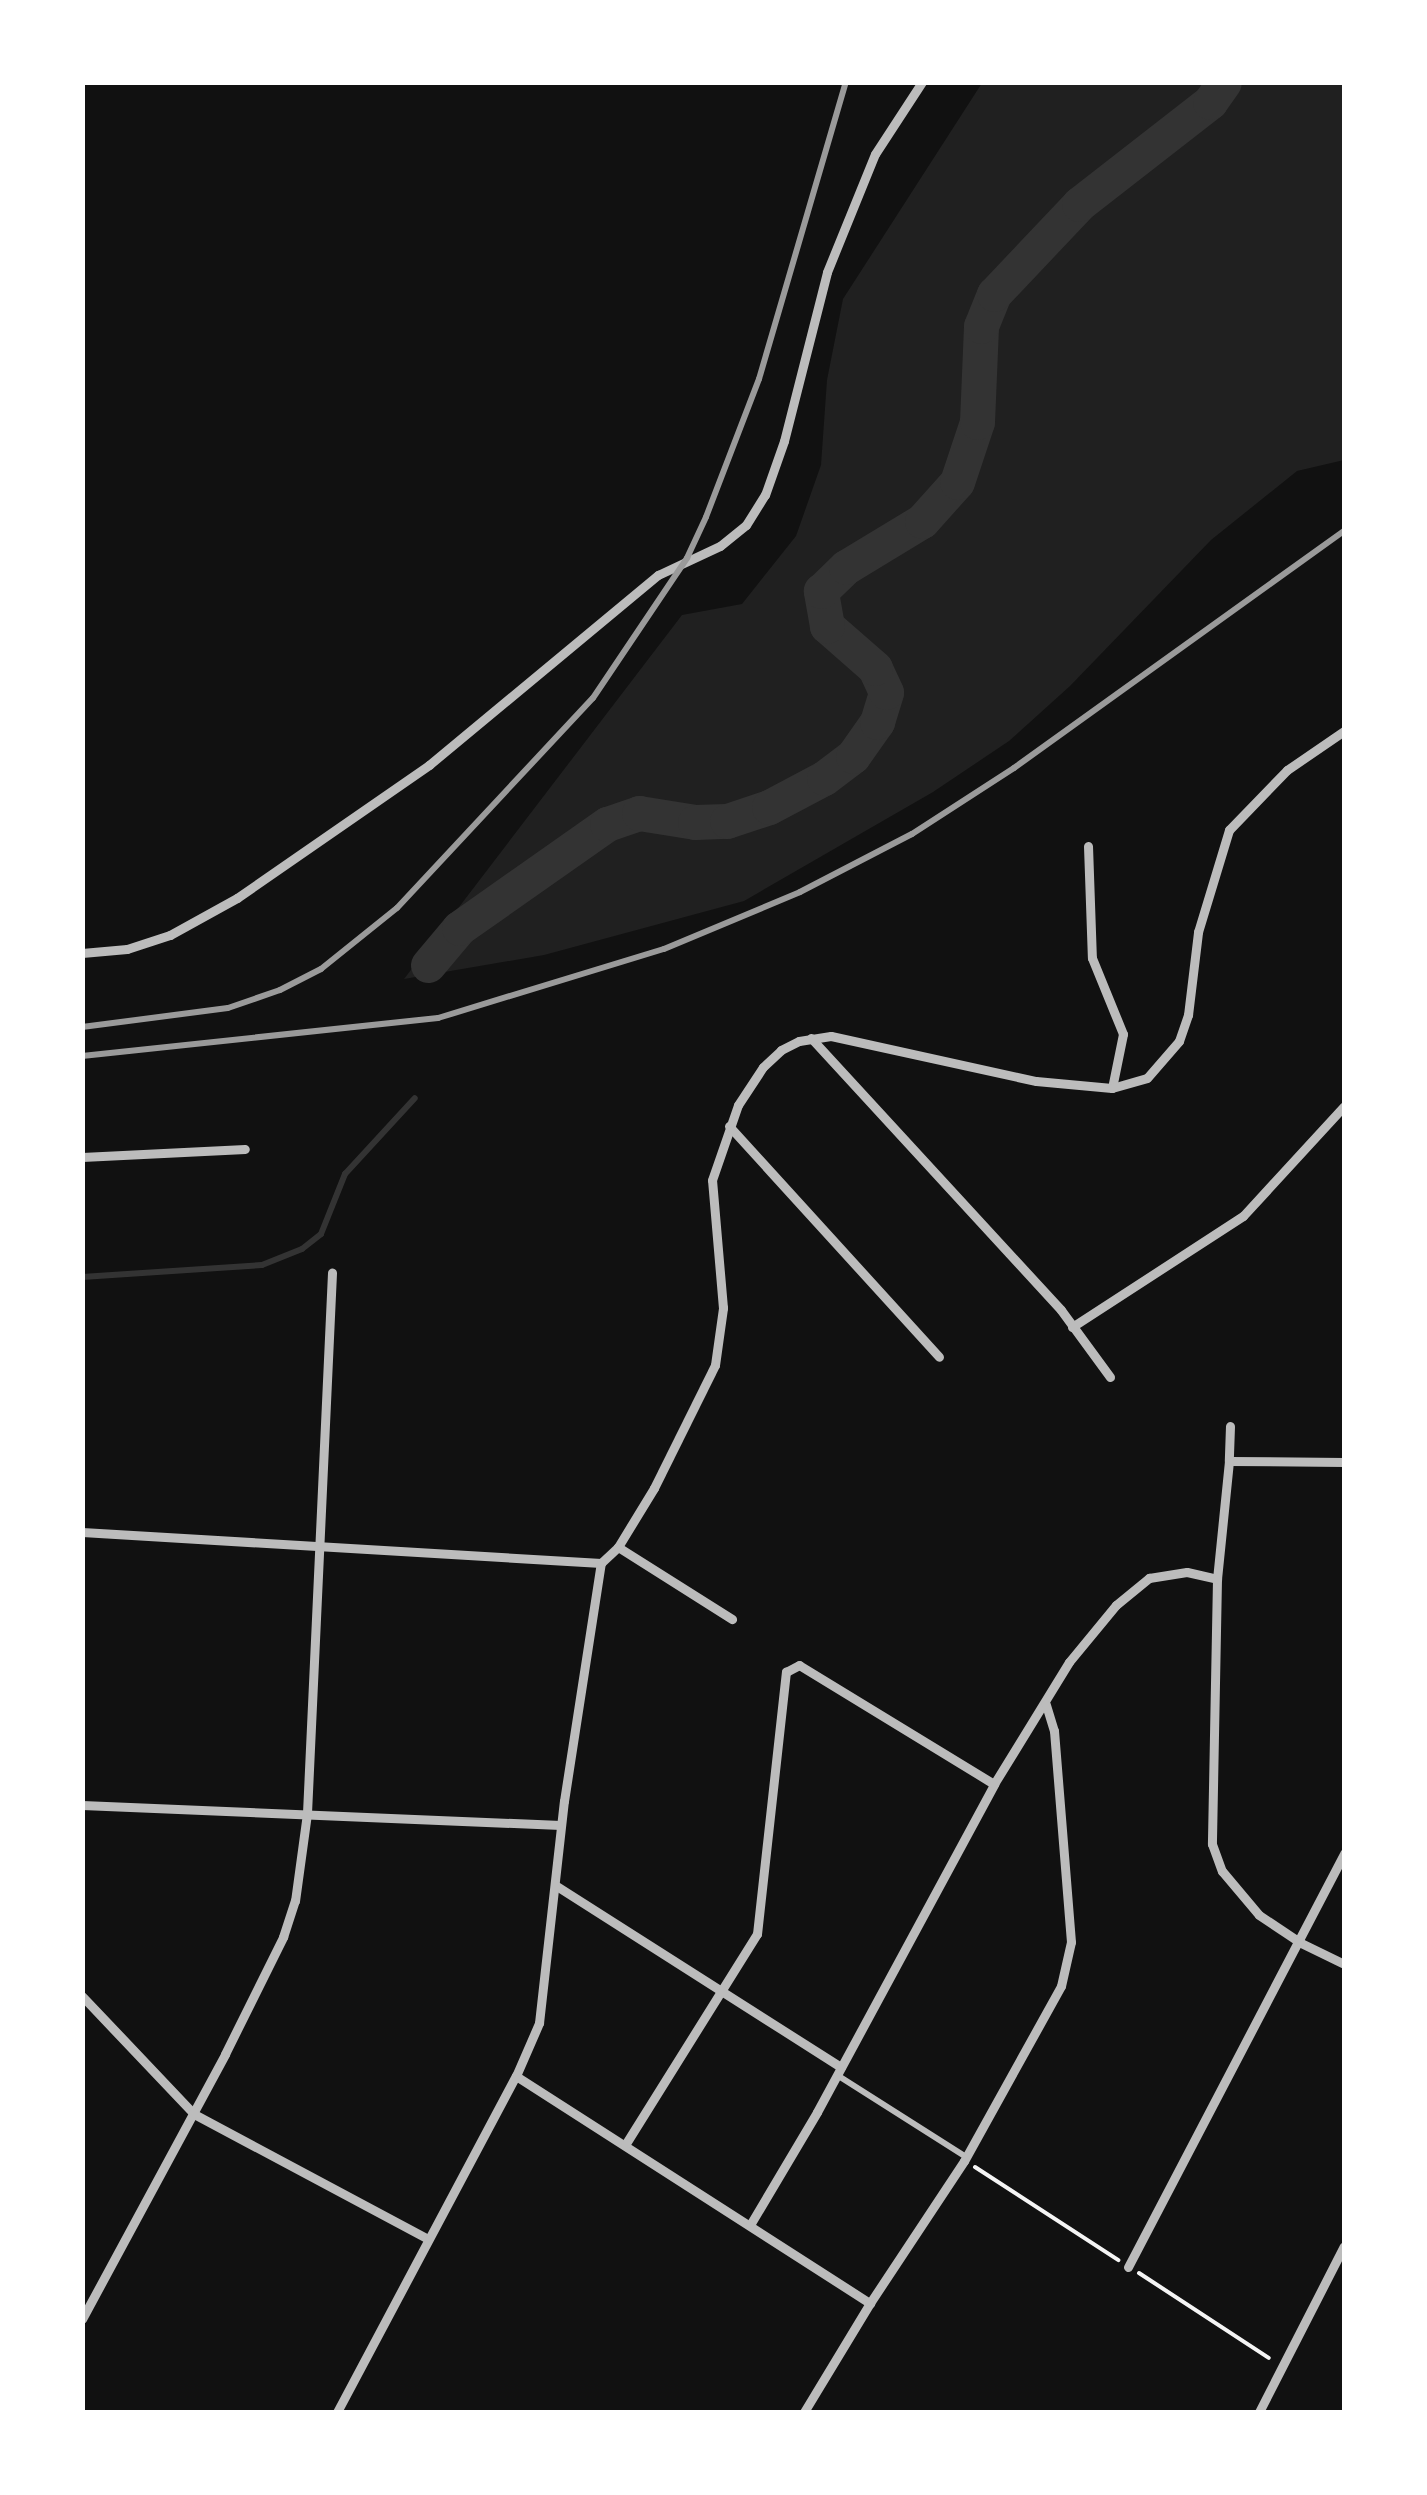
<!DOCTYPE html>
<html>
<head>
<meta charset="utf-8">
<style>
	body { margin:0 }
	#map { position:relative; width:1427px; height:2495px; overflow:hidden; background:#111; font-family:"PT Sans",sans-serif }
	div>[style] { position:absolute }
	.green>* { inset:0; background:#202020 }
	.stream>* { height:6px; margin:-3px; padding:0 3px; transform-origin:3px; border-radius:3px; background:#333 }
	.river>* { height:35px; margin:-17.5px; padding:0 17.5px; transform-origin:17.5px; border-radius:17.5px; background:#333 }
	.path>* { height:4px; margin:-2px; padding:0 2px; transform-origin:2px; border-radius:2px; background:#f5f5f5 }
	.pedestrian>* { height:6px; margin:-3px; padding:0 3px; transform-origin:3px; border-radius:3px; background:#bcbcbc }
	.minor>* { height:9px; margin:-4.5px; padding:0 4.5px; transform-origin:4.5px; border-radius:4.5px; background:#bcbcbc }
	.rail>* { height:6px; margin:-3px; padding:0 3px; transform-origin:3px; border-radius:3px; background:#9a9a9a }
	span { translate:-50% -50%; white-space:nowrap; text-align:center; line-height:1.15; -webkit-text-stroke:10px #fff; paint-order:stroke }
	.frame { position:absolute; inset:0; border:85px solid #fff; pointer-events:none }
</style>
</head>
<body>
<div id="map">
	<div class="green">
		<i style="clip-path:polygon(982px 83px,1344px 83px,1344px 460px,1297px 471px,1211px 540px,1070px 686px,1009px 741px,933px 792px,744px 901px,544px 955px,404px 979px,682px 615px,742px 604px,796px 536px,821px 465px,827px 380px,843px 299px)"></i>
	</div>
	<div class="stream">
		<i style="left:82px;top:1277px;width:180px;rotate:-3.8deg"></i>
		<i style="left:262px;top:1265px;width:43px;rotate:-21.8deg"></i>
		<i style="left:302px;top:1249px;width:24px;rotate:-38deg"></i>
		<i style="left:321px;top:1234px;width:65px;rotate:-68.2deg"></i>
		<i style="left:345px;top:1174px;width:103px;rotate:-47.4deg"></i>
	</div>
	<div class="river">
		<i style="left:428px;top:965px;width:48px;rotate:-50deg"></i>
		<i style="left:459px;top:928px;width:181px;rotate:-35.1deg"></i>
		<i style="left:607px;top:824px;width:34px;rotate:-19deg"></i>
		<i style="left:639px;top:813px;width:57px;rotate:9.1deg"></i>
		<i style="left:695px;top:822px;width:32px;rotate:-2deg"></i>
		<i style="left:727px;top:821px;width:44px;rotate:-18.4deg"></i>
		<i style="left:769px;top:807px;width:62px;rotate:-27.8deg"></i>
		<i style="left:824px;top:778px;width:36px;rotate:-37deg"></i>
		<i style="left:853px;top:756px;width:42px;rotate:-54.8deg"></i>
		<i style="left:877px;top:722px;width:31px;rotate:-73deg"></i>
		<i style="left:886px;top:692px;width:26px;rotate:-115deg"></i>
		<i style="left:875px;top:668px;width:64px;rotate:-138.8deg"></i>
		<i style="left:827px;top:626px;width:36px;rotate:-100deg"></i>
		<i style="left:821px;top:591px;width:35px;rotate:-44deg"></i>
		<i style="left:846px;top:567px;width:89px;rotate:-31.2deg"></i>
		<i style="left:922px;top:521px;width:52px;rotate:-48.1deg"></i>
		<i style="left:957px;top:482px;width:63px;rotate:-71.6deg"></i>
		<i style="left:977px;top:422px;width:96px;rotate:-87.6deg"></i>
		<i style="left:981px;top:326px;width:35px;rotate:-68deg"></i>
		<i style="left:994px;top:294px;width:124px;rotate:-46.6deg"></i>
		<i style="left:1079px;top:204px;width:166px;rotate:-37.9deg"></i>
		<i style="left:1210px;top:102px;width:24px;rotate:-55deg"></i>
	</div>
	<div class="path">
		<i style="left:975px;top:2167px;width:171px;rotate:33deg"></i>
		<i style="left:1139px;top:2273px;width:155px;rotate:33.2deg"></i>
	</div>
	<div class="pedestrian">
		<i style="left:837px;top:2075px;width:153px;rotate:32.4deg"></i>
	</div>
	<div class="minor">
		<i style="left:1088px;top:846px;width:112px;rotate:88deg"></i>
		<i style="left:1092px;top:958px;width:82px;rotate:67.8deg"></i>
		<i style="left:1123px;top:1034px;width:55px;rotate:101.5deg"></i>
		<i style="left:82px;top:953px;width:45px;rotate:-5.1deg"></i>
		<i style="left:127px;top:949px;width:45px;rotate:-18deg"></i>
		<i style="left:170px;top:935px;width:77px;rotate:-28.9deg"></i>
		<i style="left:237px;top:898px;width:234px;rotate:-34.7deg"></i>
		<i style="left:429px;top:765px;width:298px;rotate:-39.7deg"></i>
		<i style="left:658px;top:575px;width:68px;rotate:-25.1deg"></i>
		<i style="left:720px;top:546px;width:33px;rotate:-39deg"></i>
		<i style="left:746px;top:525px;width:36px;rotate:-58deg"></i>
		<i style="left:765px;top:495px;width:57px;rotate:-70.6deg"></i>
		<i style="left:784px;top:441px;width:174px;rotate:-75.7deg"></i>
		<i style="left:827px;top:272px;width:127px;rotate:-67.9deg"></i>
		<i style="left:875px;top:154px;width:86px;rotate:-56.9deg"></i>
		<i style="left:811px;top:1038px;width:369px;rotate:47.4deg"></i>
		<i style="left:1061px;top:1310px;width:83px;rotate:53.8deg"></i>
		<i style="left:729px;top:1126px;width:312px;rotate:47.7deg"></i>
		<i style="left:82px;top:1157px;width:163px;rotate:-2.8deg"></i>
		<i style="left:1072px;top:1327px;width:204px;rotate:-33deg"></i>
		<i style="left:1243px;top:1216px;width:149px;rotate:-47.4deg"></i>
		<i style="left:1230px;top:1426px;width:35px;rotate:92deg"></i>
		<i style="left:1229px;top:1461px;width:115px;rotate:0.5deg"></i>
		<i style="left:1229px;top:1461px;width:119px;rotate:95.8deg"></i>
		<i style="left:1217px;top:1579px;width:265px;rotate:91.1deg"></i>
		<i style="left:1212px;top:1844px;width:29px;rotate:70deg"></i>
		<i style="left:1222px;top:1871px;width:57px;rotate:49.9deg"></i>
		<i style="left:1259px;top:1915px;width:50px;rotate:33.7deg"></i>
		<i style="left:1301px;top:1943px;width:48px;rotate:26deg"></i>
		<i style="left:82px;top:1532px;width:520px;rotate:3.42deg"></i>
		<i style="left:618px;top:1547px;width:135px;rotate:32.3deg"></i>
		<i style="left:82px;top:1805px;width:479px;rotate:2.4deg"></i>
		<i style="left:555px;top:1885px;width:339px;rotate:32.5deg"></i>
		<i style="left:82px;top:1996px;width:163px;rotate:46.5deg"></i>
		<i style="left:194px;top:2114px;width:263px;rotate:28.1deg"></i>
		<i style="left:516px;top:2076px;width:421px;rotate:32.7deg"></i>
		<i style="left:625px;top:2145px;width:249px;rotate:-58deg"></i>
		<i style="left:757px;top:1934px;width:264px;rotate:-83.7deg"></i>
		<i style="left:786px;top:1672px;width:15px;rotate:-28deg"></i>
		<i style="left:799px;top:1665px;width:228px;rotate:31.4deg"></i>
		<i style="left:750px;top:2225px;width:131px;rotate:-59.3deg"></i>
		<i style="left:817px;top:2112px;width:373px;rotate:-61.6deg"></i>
		<i style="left:994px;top:1784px;width:143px;rotate:-58.4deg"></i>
		<i style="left:1069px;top:1662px;width:74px;rotate:-50.5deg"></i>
		<i style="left:1116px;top:1605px;width:43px;rotate:-39.3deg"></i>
		<i style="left:1149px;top:1578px;width:38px;rotate:-9deg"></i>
		<i style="left:1187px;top:1572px;width:31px;rotate:13deg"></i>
		<i style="left:1128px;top:2267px;width:467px;rotate:-62.4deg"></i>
		<i style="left:82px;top:2319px;width:301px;rotate:-61.6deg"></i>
		<i style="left:225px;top:2054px;width:131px;rotate:-63.6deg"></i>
		<i style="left:283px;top:1937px;width:38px;rotate:-72deg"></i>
		<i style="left:295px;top:1901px;width:89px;rotate:-82.2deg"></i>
		<i style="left:307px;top:1813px;width:541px;rotate:-87.35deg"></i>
		<i style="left:337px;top:2412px;width:381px;rotate:-62deg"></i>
		<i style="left:516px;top:2076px;width:58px;rotate:-66.5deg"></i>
		<i style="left:539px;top:2023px;width:223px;rotate:-83.6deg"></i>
		<i style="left:564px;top:1801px;width:241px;rotate:-81.2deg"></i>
		<i style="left:601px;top:1563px;width:23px;rotate:-43deg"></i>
		<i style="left:618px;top:1547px;width:69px;rotate:-58.6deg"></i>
		<i style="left:654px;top:1488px;width:137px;rotate:-63.6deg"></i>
		<i style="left:715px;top:1365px;width:58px;rotate:-82deg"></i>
		<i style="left:723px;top:1308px;width:128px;rotate:-94.9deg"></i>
		<i style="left:712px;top:1180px;width:79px;rotate:-70.9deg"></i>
		<i style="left:738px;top:1105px;width:45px;rotate:-56.7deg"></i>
		<i style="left:763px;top:1067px;width:25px;rotate:-43deg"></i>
		<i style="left:781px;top:1050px;width:20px;rotate:-27deg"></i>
		<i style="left:799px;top:1041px;width:32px;rotate:-9deg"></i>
		<i style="left:831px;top:1036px;width:210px;rotate:12.4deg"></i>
		<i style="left:1036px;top:1081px;width:76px;rotate:5.3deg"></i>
		<i style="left:1112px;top:1088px;width:36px;rotate:-16deg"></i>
		<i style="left:1147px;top:1078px;width:49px;rotate:-49.1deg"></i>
		<i style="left:1179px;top:1041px;width:28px;rotate:-71deg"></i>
		<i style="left:1188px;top:1015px;width:84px;rotate:-83.1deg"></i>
		<i style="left:1198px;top:932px;width:107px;rotate:-73.1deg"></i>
		<i style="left:1229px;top:830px;width:83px;rotate:-46deg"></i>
		<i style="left:1287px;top:770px;width:69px;rotate:-34.4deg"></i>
		<i style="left:804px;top:2412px;width:127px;rotate:-58.8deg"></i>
		<i style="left:870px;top:2303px;width:170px;rotate:-56.5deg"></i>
		<i style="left:964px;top:2161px;width:200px;rotate:-61deg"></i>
		<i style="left:1061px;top:1986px;width:45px;rotate:-77.2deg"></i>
		<i style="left:1071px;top:1942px;width:212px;rotate:-94.6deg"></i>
		<i style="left:1054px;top:1731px;width:28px;rotate:-107deg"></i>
		<i style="left:1259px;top:2412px;width:186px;rotate:-62.9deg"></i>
	</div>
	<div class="rail">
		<i style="left:82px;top:1027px;width:147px;rotate:-7.4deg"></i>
		<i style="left:228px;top:1008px;width:55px;rotate:-19.1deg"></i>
		<i style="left:280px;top:990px;width:46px;rotate:-27.1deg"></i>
		<i style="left:321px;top:969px;width:97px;rotate:-38.8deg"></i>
		<i style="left:397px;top:908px;width:287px;rotate:-47deg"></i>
		<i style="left:593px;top:698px;width:169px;rotate:-56.1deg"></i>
		<i style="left:687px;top:558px;width:45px;rotate:-65.1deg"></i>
		<i style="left:706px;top:517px;width:148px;rotate:-69deg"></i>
		<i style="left:759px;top:379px;width:309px;rotate:-73.7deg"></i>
		<i style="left:82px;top:1056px;width:358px;rotate:-6.1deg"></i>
		<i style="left:438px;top:1018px;width:236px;rotate:-17deg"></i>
		<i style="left:664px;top:949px;width:147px;rotate:-22.7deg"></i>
		<i style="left:800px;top:892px;width:126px;rotate:-27.4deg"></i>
		<i style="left:912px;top:834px;width:121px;rotate:-32.9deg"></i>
		<i style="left:1014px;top:768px;width:406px;rotate:-35.7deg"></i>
	</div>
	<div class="frame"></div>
</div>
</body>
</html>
